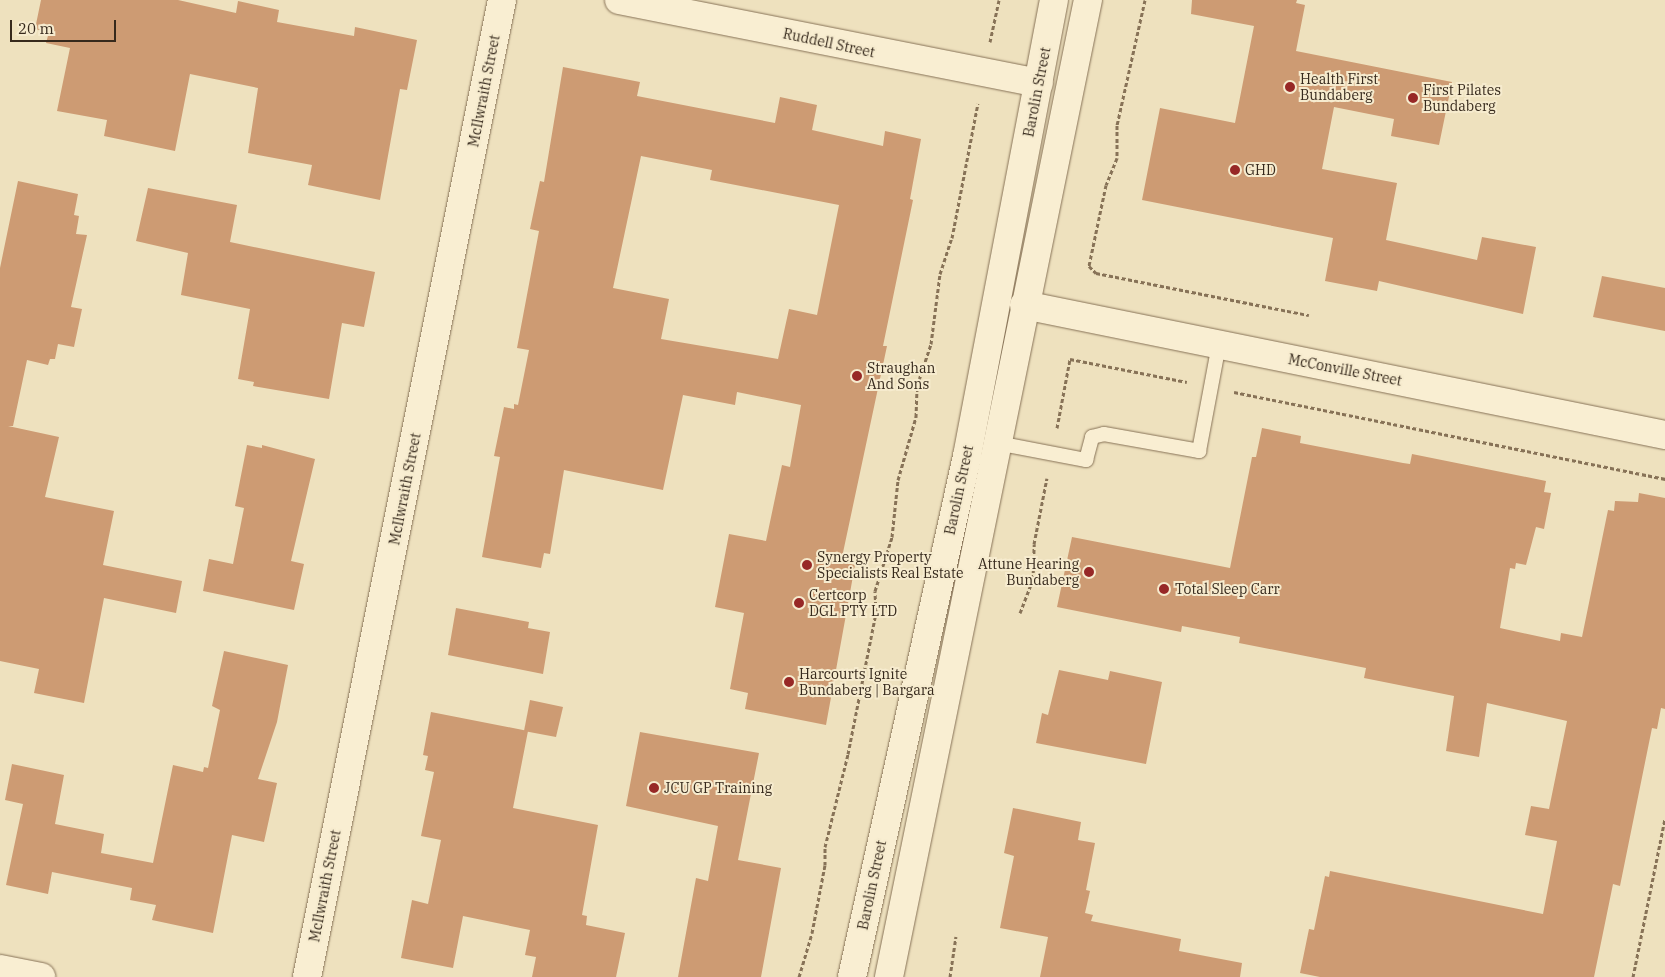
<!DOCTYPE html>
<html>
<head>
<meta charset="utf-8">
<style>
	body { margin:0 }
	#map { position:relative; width:1665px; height:977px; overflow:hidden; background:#eee1be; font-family:"IBM Plex Serif",serif }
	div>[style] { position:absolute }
	.building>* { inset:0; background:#cd9b73 }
	.path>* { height:3px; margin-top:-1.5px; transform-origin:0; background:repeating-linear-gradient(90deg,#877257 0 4px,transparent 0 6.5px) }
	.roads { filter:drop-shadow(0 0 1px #877257) drop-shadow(0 0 1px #877257) }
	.lane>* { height:14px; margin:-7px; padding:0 7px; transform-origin:7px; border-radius:7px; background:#f9eed2 }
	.street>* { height:28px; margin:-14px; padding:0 14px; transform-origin:14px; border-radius:14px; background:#f9eed2 }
	.secondary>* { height:28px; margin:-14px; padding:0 14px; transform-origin:14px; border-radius:14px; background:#f9eed2 }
	.dots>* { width:14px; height:14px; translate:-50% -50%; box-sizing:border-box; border:2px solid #f6ebce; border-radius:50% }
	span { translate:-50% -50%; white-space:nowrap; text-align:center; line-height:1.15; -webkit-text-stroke:4px #f6ebce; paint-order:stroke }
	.street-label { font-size:14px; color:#36291c }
	.poi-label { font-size:14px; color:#36291c }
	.left { translate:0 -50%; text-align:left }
	.right { translate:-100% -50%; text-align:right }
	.scale { position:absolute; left:10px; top:20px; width:106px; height:22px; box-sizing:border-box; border:2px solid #36291c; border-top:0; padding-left:6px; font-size:15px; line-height:18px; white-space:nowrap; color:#36291c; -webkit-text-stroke:4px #f6ebce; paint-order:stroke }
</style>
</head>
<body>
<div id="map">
	<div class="building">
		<i style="clip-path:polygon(41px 0,178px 0,236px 13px,238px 1px,279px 10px,277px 22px,354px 36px,355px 27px,417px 40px,407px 90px,400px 89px,380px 200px,308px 185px,312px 165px,248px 153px,258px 88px,190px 74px,175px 151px,104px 136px,107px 120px,57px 111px,70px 48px,46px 43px,49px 32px,35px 29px)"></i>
		<i style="clip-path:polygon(1192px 0,1297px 0,1296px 3px,1305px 5px,1296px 51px,1452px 82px,1439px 145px,1391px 136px,1394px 119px,1334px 107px,1322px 169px,1397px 183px,1386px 240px,1477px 260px,1482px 237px,1536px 247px,1523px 314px,1379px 281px,1377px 291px,1325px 281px,1333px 238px,1142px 200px,1160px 108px,1235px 123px,1254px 26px,1191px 14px)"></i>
		<i style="clip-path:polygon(evenodd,563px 67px,640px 82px,637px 96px,775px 123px,780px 97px,817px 105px,812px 130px,883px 146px,885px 131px,921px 139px,910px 199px,913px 200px,883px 346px,887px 346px,841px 562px,855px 565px,826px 725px,745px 709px,748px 693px,730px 689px,744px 613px,715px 607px,729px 534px,766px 541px,782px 465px,790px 467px,801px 405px,737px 392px,735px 405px,683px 395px,663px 490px,564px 470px,550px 554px,544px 553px,541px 568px,482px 557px,500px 457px,494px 456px,504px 407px,514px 409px,514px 404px,518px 405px,529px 350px,517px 348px,539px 231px,530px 229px,540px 181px,544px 182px,563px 67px,641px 156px,712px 170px,710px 180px,839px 205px,817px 315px,789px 309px,778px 359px,661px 339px,669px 299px,613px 288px,641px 156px)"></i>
		<i style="clip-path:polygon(18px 181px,78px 194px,74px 215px,79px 216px,76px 234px,87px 235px,71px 307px,82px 309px,74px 347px,58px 344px,55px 359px,50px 359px,48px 365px,27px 360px,13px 426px,8px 426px,59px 437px,45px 497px,114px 511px,103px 565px,182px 581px,176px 613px,104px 598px,84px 703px,34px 693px,39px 669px,0 661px,0 268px)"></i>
		<i style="clip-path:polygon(148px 188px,237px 205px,230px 242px,375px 272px,364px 327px,342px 323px,329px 399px,253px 386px,254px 382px,238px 379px,250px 309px,181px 295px,188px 253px,136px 241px)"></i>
		<i style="clip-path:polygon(1602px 276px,1665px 288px,1665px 331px,1593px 317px)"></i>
		<i style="clip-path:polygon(1262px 428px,1301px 436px,1300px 443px,1403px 463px,1410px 464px,1412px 454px,1546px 481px,1544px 492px,1551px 493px,1544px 529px,1536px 527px,1526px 565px,1516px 563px,1515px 569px,1510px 568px,1500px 628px,1560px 641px,1561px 633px,1582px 637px,1608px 510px,1614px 511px,1615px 501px,1638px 502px,1639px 493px,1665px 498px,1665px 709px,1661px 708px,1657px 729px,1652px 728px,1620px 886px,1613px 884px,1594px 977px,1320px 977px,1300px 973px,1309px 929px,1314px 930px,1325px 876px,1329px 877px,1330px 871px,1543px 914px,1557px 841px,1525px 835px,1531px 806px,1549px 809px,1567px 721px,1487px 703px,1479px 757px,1446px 751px,1454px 696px,1364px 678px,1366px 668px,1239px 643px,1240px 637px,1182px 626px,1181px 632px,1057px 607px,1072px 537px,1230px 568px,1252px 457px,1256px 457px)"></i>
		<i style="clip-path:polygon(247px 445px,262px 448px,262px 445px,315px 459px,291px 561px,304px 564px,294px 610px,203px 591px,209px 559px,233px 564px,244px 508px,235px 506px)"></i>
		<i style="clip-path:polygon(456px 608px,529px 622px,528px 628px,550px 632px,543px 674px,448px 655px)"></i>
		<i style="clip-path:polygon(224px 651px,288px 665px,277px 722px,258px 779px,277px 783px,264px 842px,232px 835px,213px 933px,152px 920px,156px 905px,130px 900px,132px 888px,52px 872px,48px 894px,6px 885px,23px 804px,5px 800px,12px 764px,64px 775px,55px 824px,104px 834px,101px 853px,153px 863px,173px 765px,203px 772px,204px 767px,208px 768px,220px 710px,212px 706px)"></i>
		<i style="clip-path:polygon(1059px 670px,1108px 680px,1110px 671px,1162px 682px,1146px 764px,1036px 743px,1042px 713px,1048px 715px)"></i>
		<i style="clip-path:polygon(530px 700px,563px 707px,556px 737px,524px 731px)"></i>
		<i style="clip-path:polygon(431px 712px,528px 731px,513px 808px,598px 825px,582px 915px,587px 916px,586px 925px,625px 933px,616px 977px,532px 977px,536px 957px,525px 955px,530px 930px,463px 916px,453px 968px,401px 958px,412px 900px,428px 904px,441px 840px,421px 836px,434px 772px,425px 770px,428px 756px,423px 755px)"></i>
		<i style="clip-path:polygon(640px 732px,759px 753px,738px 860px,781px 868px,761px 977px,678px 977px,696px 878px,708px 881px,718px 826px,626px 806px)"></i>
		<i style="clip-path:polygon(1013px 808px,1081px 822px,1078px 840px,1095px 843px,1086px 890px,1090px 891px,1085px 913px,1093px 915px,1091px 921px,1181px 939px,1179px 951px,1242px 963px,1240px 977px,1040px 977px,1048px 937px,1000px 928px,1014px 856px,1004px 853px)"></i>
	</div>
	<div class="path">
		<i style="left:1145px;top:0;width:128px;rotate:102.6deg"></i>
		<i style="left:1117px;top:125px;width:33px;rotate:90deg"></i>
		<i style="left:1117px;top:158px;width:29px;rotate:112deg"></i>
		<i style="left:1106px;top:185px;width:83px;rotate:101.9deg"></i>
		<i style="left:1089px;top:266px;width:10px;rotate:45deg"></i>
		<i style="left:1096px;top:273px;width:217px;rotate:11.2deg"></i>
		<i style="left:990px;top:42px;width:43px;rotate:-77.9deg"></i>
		<i style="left:1234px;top:392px;width:440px;rotate:11.4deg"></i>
		<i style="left:1057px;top:428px;width:70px;rotate:-79.3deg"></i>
		<i style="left:1070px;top:359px;width:119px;rotate:11.1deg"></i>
		<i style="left:1020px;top:613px;width:36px;rotate:-69deg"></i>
		<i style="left:1033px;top:579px;width:35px;rotate:-88deg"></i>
		<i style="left:1034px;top:544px;width:67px;rotate:-78.9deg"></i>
		<i style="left:799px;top:977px;width:46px;rotate:-73.5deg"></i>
		<i style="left:812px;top:933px;width:69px;rotate:-79.2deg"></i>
		<i style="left:825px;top:865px;width:18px;rotate:-90deg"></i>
		<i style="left:825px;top:847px;width:96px;rotate:-76.1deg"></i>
		<i style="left:848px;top:754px;width:145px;rotate:-78.8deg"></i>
		<i style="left:876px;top:612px;width:21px;rotate:-93deg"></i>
		<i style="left:875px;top:591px;width:57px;rotate:-72.5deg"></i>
		<i style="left:892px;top:537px;width:57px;rotate:-84deg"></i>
		<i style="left:898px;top:480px;width:66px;rotate:-74.1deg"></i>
		<i style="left:916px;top:417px;width:31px;rotate:-88deg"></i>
		<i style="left:917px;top:386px;width:44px;rotate:-71.6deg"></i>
		<i style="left:931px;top:344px;width:71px;rotate:-82.7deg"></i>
		<i style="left:940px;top:274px;width:38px;rotate:-72deg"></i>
		<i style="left:952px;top:238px;width:137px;rotate:-79.1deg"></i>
		<i style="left:950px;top:977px;width:41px;rotate:-81.7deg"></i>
		<i style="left:1633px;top:977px;width:161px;rotate:-78.6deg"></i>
	</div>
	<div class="roads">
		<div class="lane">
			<i style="left:997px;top:443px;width:91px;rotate:10.8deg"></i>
			<i style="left:1086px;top:460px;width:24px;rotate:-75deg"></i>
			<i style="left:1092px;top:437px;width:12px;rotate:-14deg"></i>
			<i style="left:1104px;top:434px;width:97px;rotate:10.1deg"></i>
			<i style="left:1199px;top:451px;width:109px;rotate:-79.4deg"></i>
		</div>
		<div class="street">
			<i style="left:619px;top:0;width:428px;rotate:11.2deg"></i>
			<i style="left:1024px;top:305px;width:654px;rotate:11.46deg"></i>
			<i style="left:0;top:969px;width:42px;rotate:11deg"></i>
			<i style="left:307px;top:977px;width:996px;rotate:-78.71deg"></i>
		</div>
		<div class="secondary">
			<i style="left:852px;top:977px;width:534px;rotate:-77.55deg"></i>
			<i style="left:967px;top:456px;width:464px;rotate:-79.2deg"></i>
			<i style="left:889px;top:977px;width:997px;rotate:-78.49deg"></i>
		</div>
	</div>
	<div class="dots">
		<i style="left:1290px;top:87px;background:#972826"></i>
		<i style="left:1413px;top:98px;background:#972826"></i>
		<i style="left:1235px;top:170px;background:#972826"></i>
		<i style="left:857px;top:376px;background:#972826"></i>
		<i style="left:807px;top:565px;background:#972826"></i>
		<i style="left:1089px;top:572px;background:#972826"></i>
		<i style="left:1164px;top:589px;background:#972826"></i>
		<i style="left:799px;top:603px;background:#972826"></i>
		<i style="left:789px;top:682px;background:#972826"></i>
		<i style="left:654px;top:788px;background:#972826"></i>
	</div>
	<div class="street-label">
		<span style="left:829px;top:43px;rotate:12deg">Ruddell Street</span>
		<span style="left:484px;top:91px;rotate:-79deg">McIlwraith Street</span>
		<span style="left:1037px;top:92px;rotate:-79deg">Barolin Street</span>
		<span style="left:1345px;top:370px;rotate:11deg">McConville Street</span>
		<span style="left:405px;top:489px;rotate:-79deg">McIlwraith Street</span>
		<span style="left:959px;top:490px;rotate:-78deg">Barolin Street</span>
		<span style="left:872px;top:885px;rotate:-78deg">Barolin Street</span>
		<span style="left:325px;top:886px;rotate:-79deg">McIlwraith Street</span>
	</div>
	<div class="poi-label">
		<span class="left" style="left:1300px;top:87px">Health First<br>Bundaberg</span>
		<span class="left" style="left:1423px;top:98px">First Pilates<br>Bundaberg</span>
		<span class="left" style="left:1245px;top:170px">GHD</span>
		<span class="left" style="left:867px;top:376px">Straughan<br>And Sons</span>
		<span class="left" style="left:817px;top:565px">Synergy Property<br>Specialists Real Estate</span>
		<span class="right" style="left:1079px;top:572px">Attune Hearing<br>Bundaberg</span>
		<span class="left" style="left:1175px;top:589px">Total Sleep Carr</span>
		<span class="left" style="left:809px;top:603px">Certcorp<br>DGL PTY LTD</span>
		<span class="left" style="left:799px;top:682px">Harcourts Ignite<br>Bundaberg | Bargara</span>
		<span class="left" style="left:664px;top:788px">JCU GP Training</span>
	</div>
	<div class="scale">20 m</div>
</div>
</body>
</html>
